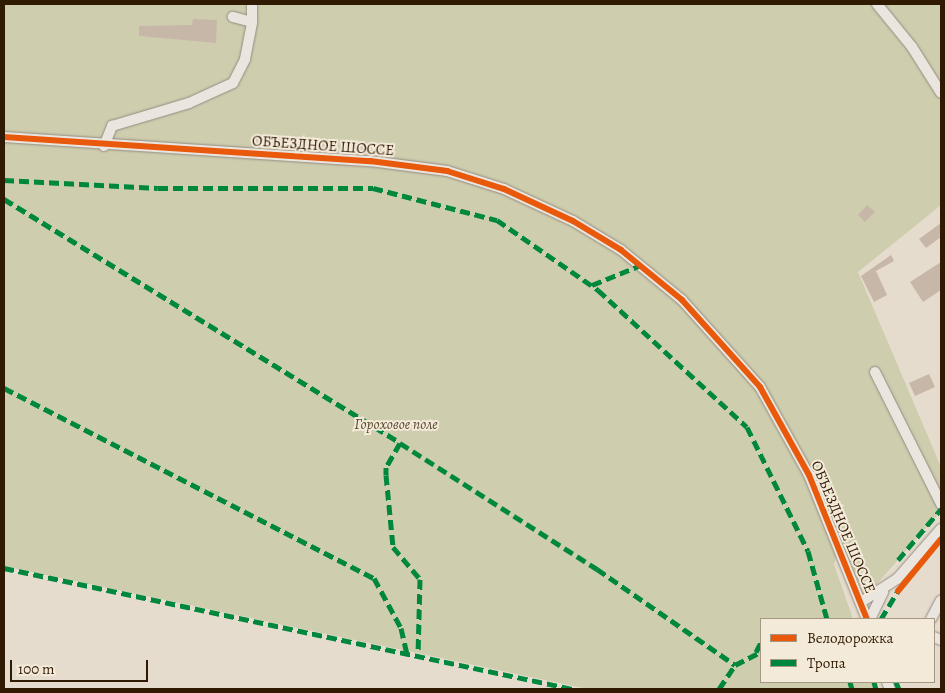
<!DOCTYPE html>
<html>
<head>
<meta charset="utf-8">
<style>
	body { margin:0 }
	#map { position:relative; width:945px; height:693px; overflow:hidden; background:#e5dcce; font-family:Alegreya,serif }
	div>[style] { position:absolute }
	.green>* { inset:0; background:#cecdae }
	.building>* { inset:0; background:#c7b7a9 }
	.roads { filter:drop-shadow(0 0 1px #948c81) drop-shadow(0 0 1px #948c81) }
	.minor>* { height:10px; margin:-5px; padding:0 5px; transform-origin:5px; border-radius:5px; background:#eae6df }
	.quiet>* { height:5px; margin-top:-2.5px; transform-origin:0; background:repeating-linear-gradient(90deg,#00873e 0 10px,transparent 0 15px) }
	.cycleway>* { height:6px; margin:-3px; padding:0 3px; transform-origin:3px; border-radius:3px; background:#e8590c }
	span { translate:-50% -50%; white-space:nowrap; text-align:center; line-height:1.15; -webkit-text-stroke:4px #f4ead9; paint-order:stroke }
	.street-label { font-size:15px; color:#301a03 }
	.park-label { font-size:15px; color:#5a4c2e; font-style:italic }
	.frame { position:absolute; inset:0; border:5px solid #301a03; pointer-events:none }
	.legend { position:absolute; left:760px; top:618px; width:175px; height:65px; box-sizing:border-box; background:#f4ead9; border:1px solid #a69783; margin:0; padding:6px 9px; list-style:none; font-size:15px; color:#301a03 }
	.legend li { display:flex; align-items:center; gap:10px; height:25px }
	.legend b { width:25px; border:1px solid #a69783 }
	.scale { position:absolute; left:10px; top:660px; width:138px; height:22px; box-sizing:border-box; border:2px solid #301a03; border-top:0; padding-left:6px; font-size:15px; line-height:18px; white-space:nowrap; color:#301a03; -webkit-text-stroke:4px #f4ead9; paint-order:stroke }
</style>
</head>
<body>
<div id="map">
	<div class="green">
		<i style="clip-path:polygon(4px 4px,941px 4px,941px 205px,858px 272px,941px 467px,941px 511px,861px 602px,839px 548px,834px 564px,853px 619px,761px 619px,761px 682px,875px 682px,877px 689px,588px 689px,4px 566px)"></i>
	</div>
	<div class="building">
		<i style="clip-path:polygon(193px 19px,217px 20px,216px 43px,139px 36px,139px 26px,192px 25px)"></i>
		<i style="clip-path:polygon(867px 205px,875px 212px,865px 222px,858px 215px)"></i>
		<i style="clip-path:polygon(941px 223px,941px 237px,926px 248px,919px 239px)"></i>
		<i style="clip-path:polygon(891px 255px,894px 261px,876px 271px,887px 295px,874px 302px,861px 276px)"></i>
		<i style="clip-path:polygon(941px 262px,941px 290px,923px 302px,910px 282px)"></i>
		<i style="clip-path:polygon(929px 374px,935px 387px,915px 396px,909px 383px)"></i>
	</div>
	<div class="roads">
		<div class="minor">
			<i style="left:877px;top:4px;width:55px;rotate:50.9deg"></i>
			<i style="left:912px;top:47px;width:54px;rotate:57.8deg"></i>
			<i style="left:252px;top:22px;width:18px;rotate:-90deg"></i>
			<i style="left:4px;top:137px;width:367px;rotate:3.8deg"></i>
			<i style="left:370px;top:161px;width:78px;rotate:7.4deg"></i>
			<i style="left:447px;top:171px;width:60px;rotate:17.5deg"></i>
			<i style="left:504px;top:189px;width:76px;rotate:24.9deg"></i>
			<i style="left:573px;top:221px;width:56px;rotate:31.1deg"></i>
			<i style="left:621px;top:250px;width:79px;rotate:39.3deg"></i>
			<i style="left:682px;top:300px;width:117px;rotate:48.1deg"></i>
			<i style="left:760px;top:387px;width:101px;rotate:60.9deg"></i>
			<i style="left:809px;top:475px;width:155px;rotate:68.1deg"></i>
			<i style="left:104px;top:146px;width:22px;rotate:-68deg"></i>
			<i style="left:112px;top:126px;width:80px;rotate:-16.6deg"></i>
			<i style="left:189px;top:103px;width:48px;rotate:-24.4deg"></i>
			<i style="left:233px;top:83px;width:27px;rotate:-63deg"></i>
			<i style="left:245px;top:59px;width:38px;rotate:-79deg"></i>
			<i style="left:252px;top:22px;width:20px;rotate:-165deg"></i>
			<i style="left:875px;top:372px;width:148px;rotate:63.4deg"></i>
			<i style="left:861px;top:602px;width:43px;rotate:-32.6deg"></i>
			<i style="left:897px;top:579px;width:67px;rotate:-48.7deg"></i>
			<i style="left:870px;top:619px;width:30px;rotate:-64deg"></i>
			<i style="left:931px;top:619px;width:21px;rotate:-62deg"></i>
			<i style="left:934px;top:637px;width:8px;rotate:23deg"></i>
			<i style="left:887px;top:682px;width:8px;rotate:67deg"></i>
		</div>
	</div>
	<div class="quiet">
		<i style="left:4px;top:180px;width:154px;rotate:3deg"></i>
		<i style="left:158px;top:188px;width:215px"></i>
		<i style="left:373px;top:188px;width:128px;rotate:14.5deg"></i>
		<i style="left:497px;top:220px;width:123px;rotate:34.7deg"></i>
		<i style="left:598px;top:290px;width:202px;rotate:42.6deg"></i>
		<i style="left:747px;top:427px;width:138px;rotate:63.8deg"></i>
		<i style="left:808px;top:551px;width:71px;rotate:74.4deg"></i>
		<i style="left:4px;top:199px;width:465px;rotate:31.6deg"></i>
		<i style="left:400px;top:443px;width:28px;rotate:120deg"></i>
		<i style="left:386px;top:467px;width:8px;rotate:90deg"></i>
		<i style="left:386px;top:475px;width:72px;rotate:84.4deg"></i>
		<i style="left:393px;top:547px;width:42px;rotate:49.8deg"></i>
		<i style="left:420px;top:579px;width:76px;rotate:91.5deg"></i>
		<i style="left:592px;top:285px;width:53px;rotate:-22.2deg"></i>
		<i style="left:4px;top:388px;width:416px;rotate:27.2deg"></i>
		<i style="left:374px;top:578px;width:57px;rotate:61.6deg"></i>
		<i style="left:401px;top:628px;width:26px;rotate:77deg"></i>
		<i style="left:400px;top:443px;width:234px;rotate:32.6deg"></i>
		<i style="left:597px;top:569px;width:168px;rotate:34.8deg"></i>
		<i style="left:898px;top:560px;width:67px;rotate:-49.9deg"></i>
		<i style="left:4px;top:568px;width:582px;rotate:12.01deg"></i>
		<i style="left:881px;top:619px;width:33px;rotate:-59deg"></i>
		<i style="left:756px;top:652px;width:11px;rotate:-63deg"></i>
		<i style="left:850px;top:682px;width:7px;rotate:74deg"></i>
		<i style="left:874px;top:682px;width:7px;rotate:74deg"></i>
		<i style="left:896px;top:682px;width:8px;rotate:67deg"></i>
		<i style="left:719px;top:689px;width:29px;rotate:-56deg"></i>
		<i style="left:735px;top:665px;width:29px;rotate:-27deg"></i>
	</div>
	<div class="cycleway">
		<i style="left:4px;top:137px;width:367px;rotate:3.8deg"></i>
		<i style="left:370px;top:161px;width:78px;rotate:7.4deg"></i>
		<i style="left:447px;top:171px;width:60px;rotate:17.5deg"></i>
		<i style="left:504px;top:189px;width:76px;rotate:24.9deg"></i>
		<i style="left:573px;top:221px;width:56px;rotate:31.1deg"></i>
		<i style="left:621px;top:250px;width:79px;rotate:39.3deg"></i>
		<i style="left:682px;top:300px;width:117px;rotate:48.1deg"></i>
		<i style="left:760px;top:387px;width:101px;rotate:60.9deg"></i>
		<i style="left:809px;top:475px;width:155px;rotate:68.1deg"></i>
		<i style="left:898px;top:591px;width:67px;rotate:-50.4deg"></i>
	</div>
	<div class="street-label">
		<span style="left:323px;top:146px;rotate:4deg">ОБЪЕЗДНОЕ ШОССЕ</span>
		<span style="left:843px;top:527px;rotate:67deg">ОБЪЕЗДНОЕ ШОССЕ</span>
	</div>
	<div class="park-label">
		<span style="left:396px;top:425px">Гороховое поле</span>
	</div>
	<div class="frame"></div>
	<ul class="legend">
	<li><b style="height:6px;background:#e8590c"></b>Велодорожка</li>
	<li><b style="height:6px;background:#00873e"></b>Тропа</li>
	</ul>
	<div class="scale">100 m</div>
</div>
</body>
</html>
